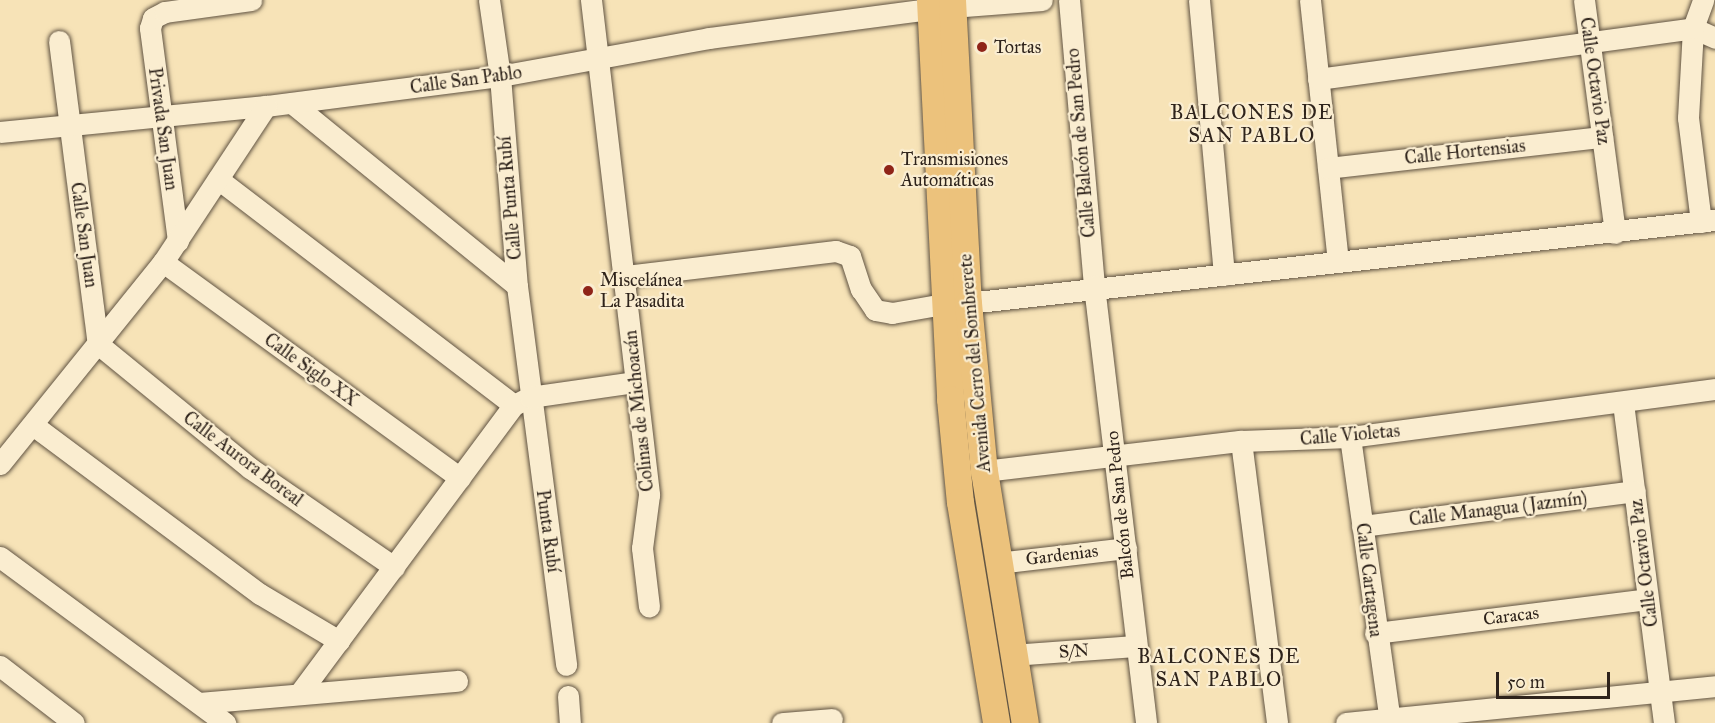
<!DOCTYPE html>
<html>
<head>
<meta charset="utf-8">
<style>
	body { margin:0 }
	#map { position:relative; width:1715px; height:723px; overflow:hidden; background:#f7e3b7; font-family:"IM FELL Great Primer",serif }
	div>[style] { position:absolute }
	.roads { filter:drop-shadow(0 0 2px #605342) drop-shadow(0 0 2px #605342) }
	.minor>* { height:21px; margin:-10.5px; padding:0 10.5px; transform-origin:10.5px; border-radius:10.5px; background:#faedd0 }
	.major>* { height:27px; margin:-13.5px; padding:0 13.5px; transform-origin:13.5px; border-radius:13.5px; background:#ecc27c }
	.dots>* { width:16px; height:16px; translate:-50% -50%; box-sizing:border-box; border:3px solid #faedd0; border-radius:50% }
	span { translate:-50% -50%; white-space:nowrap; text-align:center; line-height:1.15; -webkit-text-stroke:4.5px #faedd0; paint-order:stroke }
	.poi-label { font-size:18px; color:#2e231b }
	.left { translate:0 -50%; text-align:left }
	.street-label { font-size:18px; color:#2e231b }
	.neighbourhood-label { font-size:20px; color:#2e231b; letter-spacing:1.5px }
	.scale { position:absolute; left:1496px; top:672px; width:114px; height:27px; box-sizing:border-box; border:3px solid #2e231b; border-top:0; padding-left:8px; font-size:18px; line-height:21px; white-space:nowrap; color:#2e231b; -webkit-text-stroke:4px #faedd0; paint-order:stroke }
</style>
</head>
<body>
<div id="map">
	<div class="roads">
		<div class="minor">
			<i style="left:489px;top:0;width:77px;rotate:81.8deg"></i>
			<i style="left:500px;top:76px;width:211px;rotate:85.4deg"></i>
			<i style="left:517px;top:286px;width:382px;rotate:82.6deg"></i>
			<i style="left:591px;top:0;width:498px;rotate:83.3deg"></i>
			<i style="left:649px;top:495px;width:53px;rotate:97.5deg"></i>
			<i style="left:642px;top:548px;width:59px;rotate:83.2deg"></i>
			<i style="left:1069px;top:0;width:287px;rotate:85deg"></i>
			<i style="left:1094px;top:286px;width:440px;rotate:83.2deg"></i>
			<i style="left:1199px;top:0;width:276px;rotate:84.8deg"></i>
			<i style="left:1310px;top:0;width:262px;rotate:83.9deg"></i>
			<i style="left:1584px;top:0;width:235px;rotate:82.4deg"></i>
			<i style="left:952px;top:7px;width:90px;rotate:-4.4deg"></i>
			<i style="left:59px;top:41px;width:305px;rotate:82.7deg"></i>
			<i style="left:98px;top:344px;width:196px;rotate:39.2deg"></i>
			<i style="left:250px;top:468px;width:175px;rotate:34.5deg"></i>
			<i style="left:1318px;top:79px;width:378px;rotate:-7.7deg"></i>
			<i style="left:1693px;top:28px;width:24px;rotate:24deg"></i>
			<i style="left:292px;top:103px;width:290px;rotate:39.1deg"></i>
			<i style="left:0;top:132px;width:267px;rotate:-5.6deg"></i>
			<i style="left:266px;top:106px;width:236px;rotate:-7.3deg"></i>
			<i style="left:500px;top:76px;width:212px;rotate:-10.3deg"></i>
			<i style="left:709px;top:38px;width:223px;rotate:-7.5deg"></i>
			<i style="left:1328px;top:168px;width:276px;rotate:-6.5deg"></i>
			<i style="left:218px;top:179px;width:372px;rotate:37.4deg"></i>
			<i style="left:1701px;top:222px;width:105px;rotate:-97.1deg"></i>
			<i style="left:1688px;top:118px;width:90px;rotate:-86.8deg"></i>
			<i style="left:1693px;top:28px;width:30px;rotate:-70deg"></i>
			<i style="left:178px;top:241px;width:215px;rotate:-97.5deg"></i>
			<i style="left:150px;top:28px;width:10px;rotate:-73deg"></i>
			<i style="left:153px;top:18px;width:13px;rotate:-27deg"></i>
			<i style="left:165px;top:12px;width:87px;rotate:-7.9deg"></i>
			<i style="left:163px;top:262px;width:367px;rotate:36deg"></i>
			<i style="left:626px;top:276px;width:211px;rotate:-6.8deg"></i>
			<i style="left:836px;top:251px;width:15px;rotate:20deg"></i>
			<i style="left:850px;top:256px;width:35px;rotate:72deg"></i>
			<i style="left:861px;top:289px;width:25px;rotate:56deg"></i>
			<i style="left:875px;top:310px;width:17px;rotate:10deg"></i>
			<i style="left:892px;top:313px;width:52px;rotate:-10deg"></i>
			<i style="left:968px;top:303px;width:752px;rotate:-6.34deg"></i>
			<i style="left:1623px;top:403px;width:323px;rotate:82.7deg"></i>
			<i style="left:33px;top:425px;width:283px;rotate:36.7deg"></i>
			<i style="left:260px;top:594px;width:92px;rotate:30.7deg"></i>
			<i style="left:1350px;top:437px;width:289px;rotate:82deg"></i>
			<i style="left:1241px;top:441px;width:284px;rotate:82.7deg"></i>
			<i style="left:0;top:464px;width:260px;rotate:-51.1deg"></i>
			<i style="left:163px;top:262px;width:187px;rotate:-56.6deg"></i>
			<i style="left:984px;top:471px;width:259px;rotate:-6.7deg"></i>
			<i style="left:1241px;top:441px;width:109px;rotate:-2.1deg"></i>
			<i style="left:1350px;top:437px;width:368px;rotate:-7.5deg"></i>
			<i style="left:1362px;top:526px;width:275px;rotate:-7.3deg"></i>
			<i style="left:0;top:557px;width:280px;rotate:36.4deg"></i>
			<i style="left:997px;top:563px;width:130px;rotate:-6.6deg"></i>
			<i style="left:1375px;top:633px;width:274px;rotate:-7.1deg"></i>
			<i style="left:1012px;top:655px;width:123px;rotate:-4.2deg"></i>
			<i style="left:0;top:666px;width:93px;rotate:37.6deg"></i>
			<i style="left:299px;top:694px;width:360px;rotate:-53.4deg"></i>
			<i style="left:514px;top:405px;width:18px;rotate:-27deg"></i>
			<i style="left:530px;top:397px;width:105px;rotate:-8.2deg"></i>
			<i style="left:568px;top:696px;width:27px;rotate:86deg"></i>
			<i style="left:199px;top:703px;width:259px;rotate:-4.9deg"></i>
			<i style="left:782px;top:723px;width:50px;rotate:-4.6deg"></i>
			<i style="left:1346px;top:723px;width:371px;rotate:-5.7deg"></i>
		</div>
		<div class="major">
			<i style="left:930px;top:0;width:400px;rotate:87.1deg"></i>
			<i style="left:950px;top:399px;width:103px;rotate:84.5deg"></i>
			<i style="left:960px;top:502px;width:224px;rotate:80.7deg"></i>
			<i style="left:952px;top:0;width:303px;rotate:87deg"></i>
			<i style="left:968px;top:303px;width:169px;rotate:84.6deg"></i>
			<i style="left:984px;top:471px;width:255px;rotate:80.8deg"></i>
		</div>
	</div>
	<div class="dots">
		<i style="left:982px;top:47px;background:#8f2418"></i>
		<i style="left:889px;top:170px;background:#8f2418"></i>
		<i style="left:588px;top:291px;background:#8f2418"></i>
	</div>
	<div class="poi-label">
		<span class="left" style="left:994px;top:47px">Tortas</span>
		<span class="left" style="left:901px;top:170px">Transmisiones<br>Automáticas</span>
		<span class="left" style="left:600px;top:291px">Miscelánea<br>La Pasadita</span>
	</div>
	<div class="street-label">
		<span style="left:466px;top:80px;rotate:-8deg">Calle San Pablo</span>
		<span style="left:1595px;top:81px;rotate:82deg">Calle Octavio Paz</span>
		<span style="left:163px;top:129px;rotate:82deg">Privada San Juan</span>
		<span style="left:1081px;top:143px;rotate:-95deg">Calle Balcón de San Pedro</span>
		<span style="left:1465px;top:152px;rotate:-6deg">Calle Hortensias</span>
		<span style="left:510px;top:198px;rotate:-95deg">Calle Punta Rubí</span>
		<span style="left:84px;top:235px;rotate:82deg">Calle San Juan</span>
		<span style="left:975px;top:363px;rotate:-95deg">Avenida Cerro del Sombrerete</span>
		<span style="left:311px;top:370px;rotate:36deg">Calle Siglo XX</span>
		<span style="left:639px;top:411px;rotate:-96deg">Colinas de Michoacán</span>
		<span style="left:1350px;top:435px;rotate:-5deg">Calle Violetas</span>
		<span style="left:243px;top:459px;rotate:37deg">Calle Aurora Boreal</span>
		<span style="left:1120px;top:505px;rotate:-96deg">Balcón de San Pedro</span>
		<span style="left:1498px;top:509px;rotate:-7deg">Calle Managua (Jazmín)</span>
		<span style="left:548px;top:531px;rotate:82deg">Punta Rubí</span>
		<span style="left:1062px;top:555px;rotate:-7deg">Gardenias</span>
		<span style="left:1644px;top:563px;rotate:-97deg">Calle Octavio Paz</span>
		<span style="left:1369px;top:580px;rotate:83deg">Calle Cartagena</span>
		<span style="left:1511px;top:616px;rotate:-7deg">Caracas</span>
		<span style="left:1074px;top:651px;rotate:-4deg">S/N</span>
	</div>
	<div class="neighbourhood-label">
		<span style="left:1252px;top:124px">BALCONES DE<br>SAN PABLO</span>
		<span style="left:1219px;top:668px">BALCONES DE<br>SAN PABLO</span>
	</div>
	<div class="scale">50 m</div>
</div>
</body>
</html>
